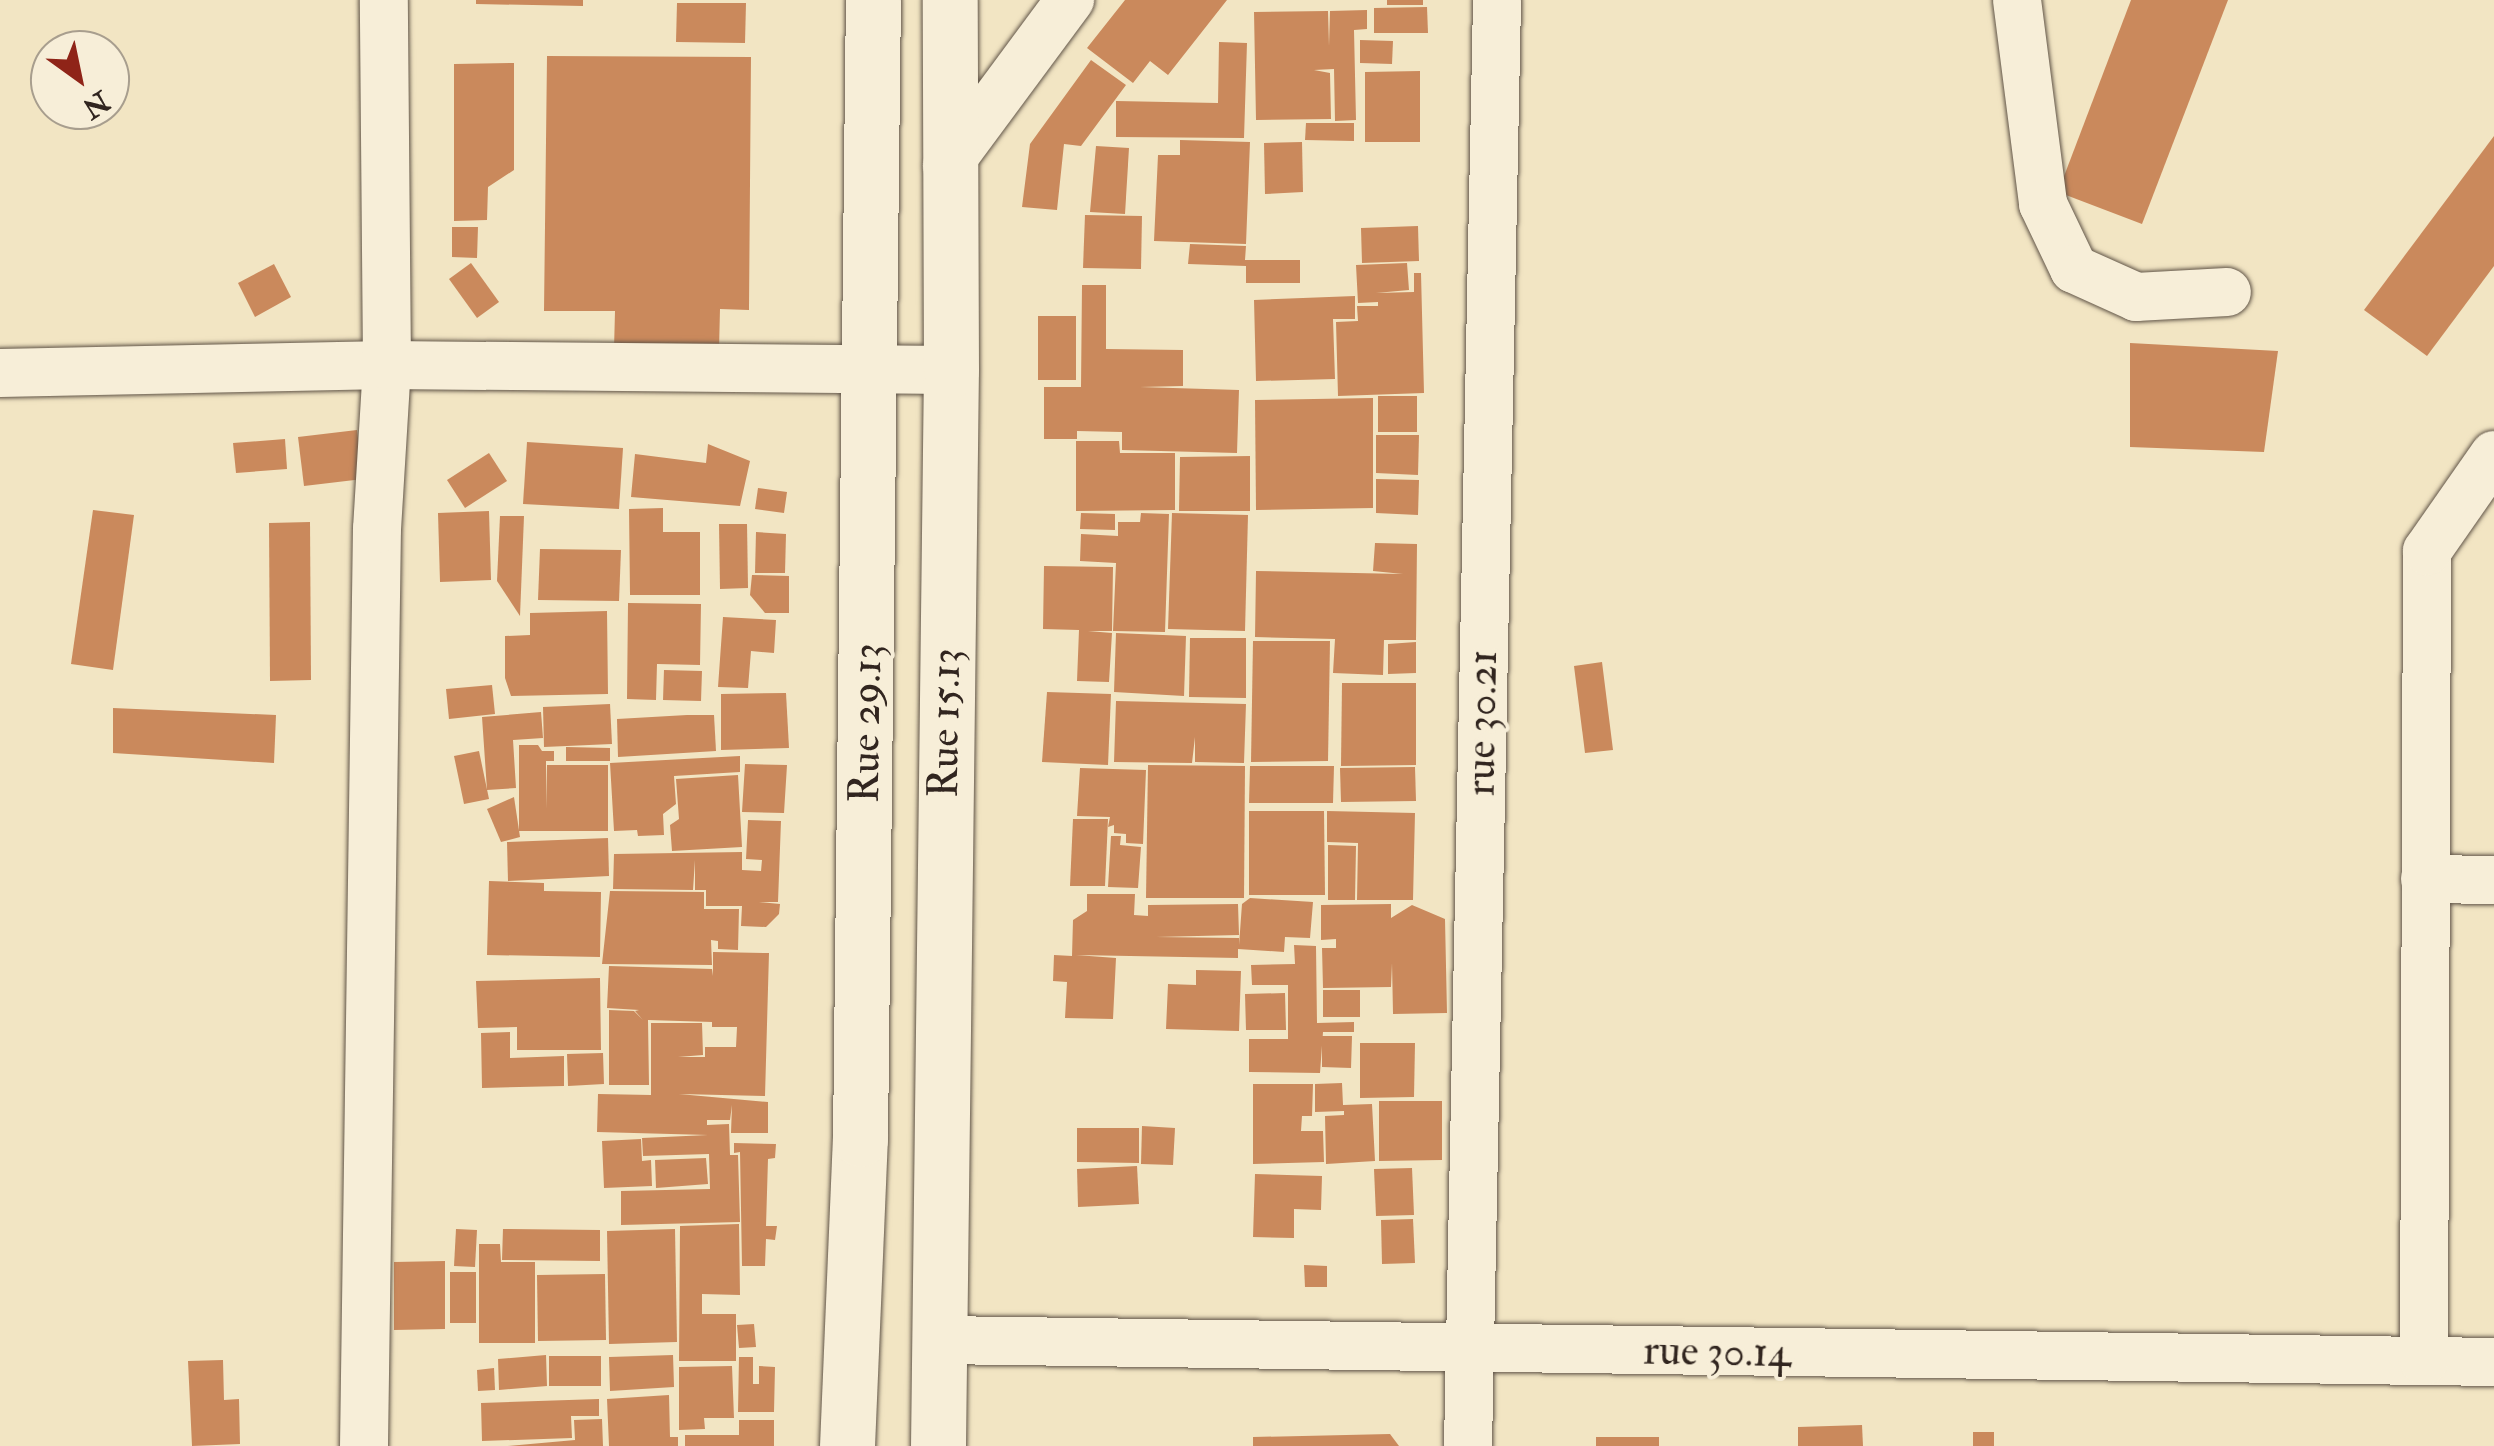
<!DOCTYPE html>
<html>
<head>
<meta charset="utf-8">
<style>
	body { margin:0 }
	#map { position:relative; width:2494px; height:1446px; overflow:hidden; background:#f2e5c3; font-family:"IM FELL Double Pica",serif }
	div>[style] { position:absolute }
	.building>* { inset:0; background:#ca895c }
	.roads { filter:drop-shadow(0 0 2px #615548) drop-shadow(0 0 2px #615548) }
	.street>* { height:48px; margin:-24px; padding:0 24px; transform-origin:24px; border-radius:24px; background:#f7eed8 }
	.secondary>* { height:55px; margin:-27.5px; padding:0 27.5px; transform-origin:27.5px; border-radius:27.5px; background:#f7eed8 }
	span { translate:-50% -50%; white-space:nowrap; text-align:center; line-height:1.15; -webkit-text-stroke:8px #f7eed8; paint-order:stroke }
	.street-label { font-size:42px; color:#31251f }
	.north { position:absolute; left:30px; top:30px; width:100px; height:100px; box-sizing:border-box; background:#f7eed8; border:2px solid #a89e8e; border-radius:50%; rotate:147deg; font-size:28px; font-weight:700; line-height:40px; text-align:center; color:#31251f }
	.north::after { content:''; display:block; margin:auto; width:35px; height:45px; background:#8f2418; clip-path:polygon(50% 0,100% 100%,50% 72%,0 100%) }
</style>
</head>
<body>
<div id="map">
	<div class="building">
		<i style="clip-path:polygon(476px 0,583px 0,583px 6px,476px 4px)"></i>
		<i style="clip-path:polygon(1125px 0,1227px 0,1168px 75px,1150px 61px,1133px 83px,1087px 48px)"></i>
		<i style="clip-path:polygon(1387px 0,1423px 0,1423px 5px,1387px 5px)"></i>
		<i style="clip-path:polygon(2131px 0,2228px 0,2142px 224px,2058px 192px)"></i>
		<i style="clip-path:polygon(677px 3px,746px 3px,745px 43px,676px 42px)"></i>
		<i style="clip-path:polygon(1427px 7px,1428px 33px,1374px 33px,1374px 8px)"></i>
		<i style="clip-path:polygon(1367px 10px,1367px 29px,1354px 30px,1356px 120px,1335px 121px,1334px 69px,1314px 70px,1330px 73px,1331px 119px,1256px 120px,1254px 12px,1328px 11px,1329px 46px,1330px 11px)"></i>
		<i style="clip-path:polygon(1360px 40px,1393px 41px,1392px 64px,1360px 63px)"></i>
		<i style="clip-path:polygon(1219px 42px,1247px 43px,1244px 138px,1116px 137px,1116px 101px,1218px 103px)"></i>
		<i style="clip-path:polygon(547px 56px,751px 57px,749px 310px,720px 309px,719px 350px,614px 349px,615px 311px,544px 311px)"></i>
		<i style="clip-path:polygon(1091px 60px,1126px 85px,1081px 146px,1064px 144px,1057px 210px,1022px 207px,1030px 144px)"></i>
		<i style="clip-path:polygon(514px 63px,514px 170px,488px 187px,487px 220px,454px 221px,454px 64px)"></i>
		<i style="clip-path:polygon(1420px 71px,1420px 142px,1365px 142px,1365px 72px)"></i>
		<i style="clip-path:polygon(1306px 123px,1354px 123px,1354px 141px,1305px 140px)"></i>
		<i style="clip-path:polygon(2494px 136px,2494px 266px,2427px 356px,2364px 310px)"></i>
		<i style="clip-path:polygon(1180px 140px,1250px 142px,1246px 244px,1154px 241px,1158px 155px,1180px 155px)"></i>
		<i style="clip-path:polygon(1302px 142px,1303px 192px,1265px 194px,1264px 143px)"></i>
		<i style="clip-path:polygon(1096px 146px,1129px 148px,1125px 214px,1090px 212px)"></i>
		<i style="clip-path:polygon(1085px 215px,1142px 216px,1141px 269px,1083px 268px)"></i>
		<i style="clip-path:polygon(1418px 226px,1419px 261px,1362px 263px,1361px 228px)"></i>
		<i style="clip-path:polygon(452px 227px,478px 227px,477px 258px,452px 257px)"></i>
		<i style="clip-path:polygon(1190px 244px,1246px 246px,1245px 260px,1300px 260px,1300px 283px,1246px 283px,1246px 266px,1188px 264px)"></i>
		<i style="clip-path:polygon(471px 263px,499px 302px,477px 318px,449px 279px)"></i>
		<i style="clip-path:polygon(1407px 263px,1409px 290px,1376px 293px,1414px 292px,1414px 273px,1421px 273px,1424px 393px,1338px 396px,1336px 322px,1358px 321px,1357px 306px,1378px 306px,1378px 302px,1358px 303px,1356px 265px)"></i>
		<i style="clip-path:polygon(274px 264px,291px 297px,255px 317px,238px 283px)"></i>
		<i style="clip-path:polygon(1082px 285px,1106px 285px,1106px 349px,1183px 350px,1183px 386px,1140px 387px,1239px 390px,1237px 453px,1122px 450px,1122px 432px,1077px 431px,1077px 439px,1044px 439px,1044px 387px,1081px 387px)"></i>
		<i style="clip-path:polygon(1355px 296px,1355px 319px,1333px 319px,1335px 379px,1256px 381px,1254px 300px)"></i>
		<i style="clip-path:polygon(1038px 316px,1076px 316px,1076px 380px,1038px 380px)"></i>
		<i style="clip-path:polygon(2130px 343px,2278px 351px,2264px 452px,2130px 447px)"></i>
		<i style="clip-path:polygon(1378px 396px,1417px 396px,1417px 432px,1378px 432px)"></i>
		<i style="clip-path:polygon(1373px 398px,1373px 508px,1256px 510px,1255px 400px)"></i>
		<i style="clip-path:polygon(357px 430px,363px 479px,304px 486px,298px 437px)"></i>
		<i style="clip-path:polygon(1376px 435px,1419px 435px,1418px 475px,1376px 473px)"></i>
		<i style="clip-path:polygon(285px 439px,287px 469px,236px 473px,233px 443px)"></i>
		<i style="clip-path:polygon(1076px 441px,1119px 441px,1120px 453px,1175px 453px,1175px 510px,1076px 511px)"></i>
		<i style="clip-path:polygon(527px 442px,623px 448px,619px 509px,523px 504px)"></i>
		<i style="clip-path:polygon(708px 444px,750px 461px,740px 506px,631px 497px,635px 454px,706px 463px)"></i>
		<i style="clip-path:polygon(489px 453px,507px 481px,465px 508px,447px 480px)"></i>
		<i style="clip-path:polygon(1250px 456px,1250px 511px,1179px 511px,1180px 457px)"></i>
		<i style="clip-path:polygon(1376px 479px,1419px 480px,1418px 515px,1376px 513px)"></i>
		<i style="clip-path:polygon(758px 488px,787px 492px,784px 513px,755px 509px)"></i>
		<i style="clip-path:polygon(663px 508px,663px 532px,700px 532px,700px 595px,630px 595px,629px 509px)"></i>
		<i style="clip-path:polygon(93px 510px,134px 515px,113px 670px,71px 664px)"></i>
		<i style="clip-path:polygon(489px 511px,491px 580px,440px 582px,438px 513px)"></i>
		<i style="clip-path:polygon(1081px 513px,1115px 514px,1115px 530px,1080px 529px)"></i>
		<i style="clip-path:polygon(1141px 513px,1169px 514px,1165px 632px,1113px 631px,1116px 563px,1080px 561px,1081px 534px,1118px 536px,1118px 522px,1140px 522px)"></i>
		<i style="clip-path:polygon(1172px 513px,1248px 515px,1245px 631px,1168px 629px)"></i>
		<i style="clip-path:polygon(500px 516px,524px 516px,520px 616px,497px 581px)"></i>
		<i style="clip-path:polygon(310px 522px,311px 680px,270px 681px,269px 523px)"></i>
		<i style="clip-path:polygon(719px 524px,747px 524px,748px 588px,720px 589px)"></i>
		<i style="clip-path:polygon(756px 532px,786px 534px,785px 573px,755px 573px)"></i>
		<i style="clip-path:polygon(1375px 543px,1417px 544px,1416px 640px,1384px 640px,1383px 675px,1333px 673px,1335px 639px,1255px 637px,1256px 571px,1403px 574px,1373px 571px)"></i>
		<i style="clip-path:polygon(540px 549px,621px 550px,619px 601px,538px 600px)"></i>
		<i style="clip-path:polygon(1044px 566px,1113px 567px,1112px 631px,1088px 631px,1112px 633px,1109px 682px,1077px 681px,1079px 630px,1043px 629px)"></i>
		<i style="clip-path:polygon(752px 575px,789px 576px,789px 613px,765px 613px,750px 595px)"></i>
		<i style="clip-path:polygon(628px 603px,701px 604px,700px 665px,657px 664px,656px 700px,627px 699px)"></i>
		<i style="clip-path:polygon(607px 611px,608px 694px,511px 696px,505px 678px,505px 636px,530px 635px,530px 613px)"></i>
		<i style="clip-path:polygon(723px 617px,776px 620px,774px 653px,751px 651px,748px 688px,718px 687px)"></i>
		<i style="clip-path:polygon(1116px 633px,1186px 636px,1184px 696px,1114px 692px)"></i>
		<i style="clip-path:polygon(1190px 638px,1246px 638px,1246px 698px,1189px 697px)"></i>
		<i style="clip-path:polygon(1253px 641px,1330px 641px,1328px 761px,1251px 762px)"></i>
		<i style="clip-path:polygon(1416px 642px,1416px 673px,1388px 674px,1388px 644px)"></i>
		<i style="clip-path:polygon(1602px 662px,1613px 750px,1585px 753px,1574px 666px)"></i>
		<i style="clip-path:polygon(664px 670px,702px 671px,701px 701px,663px 700px)"></i>
		<i style="clip-path:polygon(1342px 683px,1416px 683px,1416px 765px,1341px 766px)"></i>
		<i style="clip-path:polygon(492px 685px,495px 714px,449px 719px,446px 689px)"></i>
		<i style="clip-path:polygon(1047px 692px,1111px 694px,1108px 765px,1042px 762px)"></i>
		<i style="clip-path:polygon(786px 693px,789px 748px,721px 750px,721px 694px)"></i>
		<i style="clip-path:polygon(1116px 701px,1246px 704px,1244px 763px,1195px 762px,1195px 737px,1192px 763px,1114px 762px)"></i>
		<i style="clip-path:polygon(610px 704px,612px 744px,544px 747px,543px 707px)"></i>
		<i style="clip-path:polygon(113px 708px,276px 715px,274px 763px,113px 753px)"></i>
		<i style="clip-path:polygon(541px 712px,543px 738px,513px 740px,516px 788px,487px 790px,482px 717px)"></i>
		<i style="clip-path:polygon(687px 715px,714px 715px,716px 751px,618px 757px,617px 719px)"></i>
		<i style="clip-path:polygon(519px 745px,538px 745px,542px 751px,554px 751px,554px 761px,546px 761px,546px 809px,547px 765px,608px 765px,608px 831px,519px 831px)"></i>
		<i style="clip-path:polygon(566px 747px,610px 748px,610px 761px,566px 761px)"></i>
		<i style="clip-path:polygon(479px 751px,489px 799px,464px 804px,454px 756px)"></i>
		<i style="clip-path:polygon(740px 756px,740px 772px,674px 776px,676px 804px,663px 814px,664px 835px,638px 836px,637px 830px,614px 831px,610px 763px)"></i>
		<i style="clip-path:polygon(745px 764px,787px 765px,784px 813px,742px 812px)"></i>
		<i style="clip-path:polygon(1148px 765px,1245px 766px,1244px 898px,1146px 898px)"></i>
		<i style="clip-path:polygon(1250px 766px,1334px 766px,1333px 803px,1249px 803px)"></i>
		<i style="clip-path:polygon(1415px 767px,1416px 801px,1341px 802px,1340px 768px)"></i>
		<i style="clip-path:polygon(1080px 768px,1146px 770px,1143px 844px,1126px 843px,1126px 834px,1114px 833px,1114px 825px,1108px 827px,1110px 817px,1077px 816px)"></i>
		<i style="clip-path:polygon(738px 775px,742px 847px,672px 851px,670px 825px,679px 819px,676px 779px)"></i>
		<i style="clip-path:polygon(514px 797px,520px 837px,501px 842px,487px 809px)"></i>
		<i style="clip-path:polygon(1249px 811px,1324px 811px,1325px 895px,1249px 895px)"></i>
		<i style="clip-path:polygon(1327px 811px,1415px 813px,1413px 900px,1357px 900px,1358px 843px,1327px 842px)"></i>
		<i style="clip-path:polygon(1073px 819px,1108px 819px,1105px 886px,1070px 886px)"></i>
		<i style="clip-path:polygon(748px 820px,781px 821px,778px 902px,759px 902px,780px 904px,779px 914px,766px 927px,741px 926px,742px 906px,706px 906px,706px 890px,695px 890px,695px 860px,693px 890px,613px 889px,614px 854px,742px 852px,742px 870px,761px 871px,762px 860px,746px 859px)"></i>
		<i style="clip-path:polygon(1111px 836px,1121px 836px,1120px 845px,1141px 847px,1138px 888px,1108px 887px)"></i>
		<i style="clip-path:polygon(608px 838px,609px 876px,508px 881px,507px 842px)"></i>
		<i style="clip-path:polygon(1328px 845px,1356px 846px,1355px 900px,1328px 900px)"></i>
		<i style="clip-path:polygon(489px 881px,544px 883px,544px 891px,601px 892px,600px 957px,487px 955px)"></i>
		<i style="clip-path:polygon(610px 891px,704px 892px,704px 909px,739px 909px,738px 950px,718px 949px,718px 941px,711px 940px,712px 965px,602px 964px)"></i>
		<i style="clip-path:polygon(1087px 894px,1135px 894px,1134px 915px,1148px 916px,1148px 905px,1238px 904px,1239px 935px,1156px 937px,1239px 938px,1239px 945px,1242px 904px,1250px 898px,1313px 902px,1310px 938px,1285px 937px,1284px 952px,1238px 949px,1238px 958px,1076px 955px,1116px 958px,1113px 1019px,1065px 1018px,1067px 982px,1053px 981px,1054px 955px,1072px 956px,1073px 920px,1087px 911px)"></i>
		<i style="clip-path:polygon(1391px 904px,1391px 918px,1412px 905px,1445px 919px,1447px 1013px,1393px 1014px,1392px 963px,1391px 987px,1323px 988px,1322px 948px,1336px 948px,1336px 939px,1321px 940px,1321px 905px)"></i>
		<i style="clip-path:polygon(1294px 945px,1316px 946px,1317px 1023px,1354px 1022px,1354px 1032px,1323px 1032px,1320px 1073px,1249px 1072px,1249px 1039px,1288px 1039px,1288px 985px,1252px 985px,1251px 965px,1295px 964px)"></i>
		<i style="clip-path:polygon(713px 952px,769px 953px,765px 1096px,679px 1094px,768px 1102px,768px 1133px,731px 1133px,732px 1105px,730px 1120px,707px 1120px,707px 1125px,729px 1124px,730px 1155px,738px 1155px,740px 1222px,621px 1225px,621px 1191px,710px 1189px,709px 1154px,643px 1156px,642px 1138px,708px 1135px,597px 1132px,598px 1094px,651px 1095px,651px 1023px,702px 1023px,703px 1055px,678px 1057px,705px 1057px,705px 1047px,736px 1047px,737px 1027px,712px 1027px,712px 1022px,648px 1020px,649px 1085px,609px 1085px,609px 1010px,634px 1011px,643px 1020px,635px 1011px,639px 1010px,607px 1008px,609px 966px,712px 969px,713px 976px)"></i>
		<i style="clip-path:polygon(1196px 970px,1241px 971px,1239px 1031px,1166px 1029px,1168px 984px,1196px 985px)"></i>
		<i style="clip-path:polygon(600px 978px,601px 1050px,517px 1050px,517px 1027px,478px 1028px,476px 981px)"></i>
		<i style="clip-path:polygon(1323px 990px,1360px 990px,1360px 1017px,1323px 1017px)"></i>
		<i style="clip-path:polygon(1285px 993px,1286px 1030px,1246px 1030px,1245px 994px)"></i>
		<i style="clip-path:polygon(510px 1032px,510px 1058px,564px 1056px,564px 1086px,482px 1088px,481px 1033px)"></i>
		<i style="clip-path:polygon(1322px 1036px,1352px 1036px,1351px 1068px,1322px 1067px)"></i>
		<i style="clip-path:polygon(1360px 1043px,1415px 1043px,1414px 1097px,1360px 1098px)"></i>
		<i style="clip-path:polygon(603px 1053px,604px 1084px,568px 1086px,567px 1054px)"></i>
		<i style="clip-path:polygon(1342px 1083px,1343px 1105px,1372px 1104px,1375px 1161px,1326px 1164px,1325px 1116px,1344px 1115px,1344px 1111px,1315px 1112px,1315px 1084px)"></i>
		<i style="clip-path:polygon(1253px 1084px,1313px 1084px,1312px 1116px,1302px 1116px,1301px 1131px,1323px 1131px,1324px 1162px,1253px 1164px)"></i>
		<i style="clip-path:polygon(1379px 1101px,1442px 1101px,1442px 1160px,1379px 1161px)"></i>
		<i style="clip-path:polygon(1142px 1126px,1175px 1128px,1173px 1165px,1141px 1164px)"></i>
		<i style="clip-path:polygon(1077px 1128px,1139px 1128px,1139px 1163px,1077px 1162px)"></i>
		<i style="clip-path:polygon(641px 1139px,642px 1161px,651px 1160px,652px 1186px,604px 1188px,602px 1141px)"></i>
		<i style="clip-path:polygon(734px 1143px,776px 1144px,775px 1158px,768px 1159px,766px 1226px,777px 1226px,775px 1240px,766px 1239px,765px 1266px,742px 1266px,740px 1152px,734px 1153px)"></i>
		<i style="clip-path:polygon(706px 1158px,708px 1184px,656px 1188px,655px 1160px)"></i>
		<i style="clip-path:polygon(1137px 1166px,1139px 1204px,1078px 1207px,1077px 1169px)"></i>
		<i style="clip-path:polygon(1412px 1168px,1414px 1215px,1376px 1216px,1374px 1169px)"></i>
		<i style="clip-path:polygon(1255px 1174px,1322px 1176px,1321px 1210px,1294px 1209px,1294px 1238px,1253px 1237px)"></i>
		<i style="clip-path:polygon(1413px 1219px,1415px 1263px,1382px 1264px,1381px 1220px)"></i>
		<i style="clip-path:polygon(739px 1224px,740px 1295px,702px 1294px,702px 1314px,736px 1314px,736px 1361px,679px 1361px,680px 1226px)"></i>
		<i style="clip-path:polygon(456px 1229px,477px 1230px,475px 1267px,454px 1266px)"></i>
		<i style="clip-path:polygon(503px 1229px,600px 1230px,600px 1261px,502px 1260px)"></i>
		<i style="clip-path:polygon(675px 1229px,677px 1342px,609px 1344px,607px 1231px)"></i>
		<i style="clip-path:polygon(479px 1244px,500px 1244px,501px 1262px,535px 1262px,535px 1343px,479px 1343px)"></i>
		<i style="clip-path:polygon(445px 1261px,445px 1329px,394px 1330px,394px 1262px)"></i>
		<i style="clip-path:polygon(1304px 1265px,1327px 1266px,1327px 1287px,1305px 1287px)"></i>
		<i style="clip-path:polygon(450px 1272px,476px 1272px,476px 1323px,450px 1323px)"></i>
		<i style="clip-path:polygon(605px 1274px,606px 1340px,538px 1341px,537px 1275px)"></i>
		<i style="clip-path:polygon(754px 1324px,756px 1347px,739px 1348px,737px 1325px)"></i>
		<i style="clip-path:polygon(546px 1355px,547px 1386px,499px 1390px,498px 1359px)"></i>
		<i style="clip-path:polygon(673px 1355px,674px 1387px,610px 1391px,609px 1357px)"></i>
		<i style="clip-path:polygon(549px 1356px,601px 1356px,601px 1386px,549px 1386px)"></i>
		<i style="clip-path:polygon(739px 1357px,753px 1357px,753px 1384px,759px 1384px,759px 1366px,775px 1367px,774px 1412px,738px 1412px)"></i>
		<i style="clip-path:polygon(223px 1360px,224px 1400px,239px 1399px,240px 1444px,192px 1446px,188px 1361px)"></i>
		<i style="clip-path:polygon(732px 1366px,734px 1418px,704px 1418px,705px 1429px,679px 1430px,679px 1367px)"></i>
		<i style="clip-path:polygon(494px 1368px,495px 1390px,478px 1391px,477px 1370px)"></i>
		<i style="clip-path:polygon(669px 1395px,670px 1437px,678px 1437px,678px 1446px,609px 1446px,607px 1399px)"></i>
		<i style="clip-path:polygon(599px 1399px,599px 1416px,571px 1416px,572px 1438px,482px 1441px,481px 1403px)"></i>
		<i style="clip-path:polygon(602px 1419px,603px 1446px,508px 1446px,575px 1440px,574px 1420px)"></i>
		<i style="clip-path:polygon(739px 1420px,774px 1420px,774px 1446px,685px 1446px,685px 1435px,739px 1435px)"></i>
		<i style="clip-path:polygon(1862px 1425px,1863px 1446px,1798px 1446px,1798px 1427px)"></i>
		<i style="clip-path:polygon(1973px 1432px,1994px 1432px,1994px 1446px,1973px 1446px)"></i>
		<i style="clip-path:polygon(1390px 1434px,1399px 1446px,1253px 1446px,1253px 1437px)"></i>
		<i style="clip-path:polygon(1596px 1437px,1659px 1437px,1659px 1446px,1596px 1446px)"></i>
	</div>
	<div class="roads">
		<div class="street">
			<i style="left:2017px;top:0;width:206px;rotate:82.7deg"></i>
			<i style="left:2043px;top:204px;width:72px;rotate:64.5deg"></i>
			<i style="left:2074px;top:269px;width:68px;rotate:24.3deg"></i>
			<i style="left:2136px;top:297px;width:91px;rotate:-3.1deg"></i>
			<i style="left:947px;top:166px;width:207px;rotate:-53.5deg"></i>
			<i style="left:0;top:373px;width:387px;rotate:-1.2deg"></i>
			<i style="left:387px;top:365px;width:564px;rotate:0.51deg"></i>
			<i style="left:2425px;top:879px;width:69px;rotate:0.8deg"></i>
			<i style="left:940px;top:1340px;width:1554px;rotate:0.81deg"></i>
			<i style="left:2424px;top:1361px;width:810px;rotate:-89.79deg"></i>
			<i style="left:2427px;top:551px;width:117px;rotate:-55.1deg"></i>
			<i style="left:364px;top:1446px;width:917px;rotate:-89.19deg"></i>
			<i style="left:377px;top:529px;width:164px;rotate:-86.5deg"></i>
			<i style="left:387px;top:365px;width:365px;rotate:-90.5deg"></i>
			<i style="left:1468px;top:1446px;width:1446px;rotate:-88.85deg"></i>
		</div>
		<div class="secondary">
			<i style="left:847px;top:1446px;width:307px;rotate:-87.6deg"></i>
			<i style="left:860px;top:1139px;width:1139px;rotate:-89.35deg"></i>
			<i style="left:938px;top:1446px;width:1076px;rotate:-89.31deg"></i>
			<i style="left:951px;top:370px;width:370px;rotate:-90.2deg"></i>
		</div>
	</div>
	<div class="street-label">
		<span style="left:866px;top:723px;rotate:-89deg">Rue 29.13</span>
		<span style="left:945px;top:723px;rotate:-89deg">Rue 15.13</span>
		<span style="left:1482px;top:723px;rotate:-89deg">rue 30.21</span>
		<span style="left:1717px;top:1352px;rotate:1deg">rue 30.14</span>
	</div>
	<div class="north">N</div>
</div>
</body>
</html>
